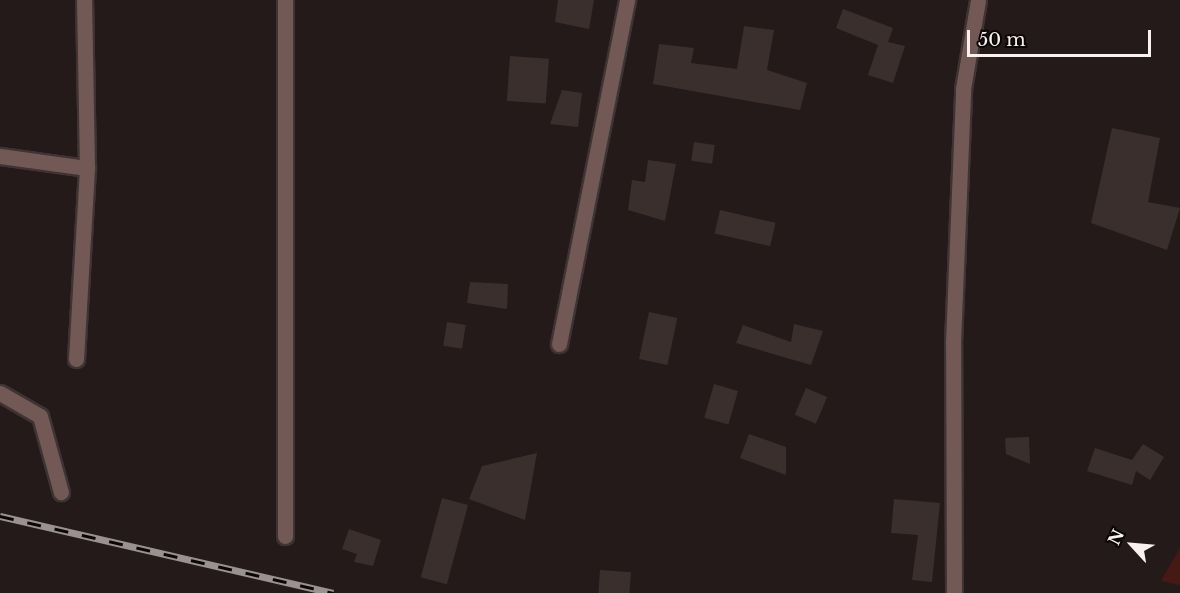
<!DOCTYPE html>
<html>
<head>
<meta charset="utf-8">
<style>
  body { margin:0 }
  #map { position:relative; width:1180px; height:593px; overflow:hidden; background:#241a19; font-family:"Libre Baskerville",serif }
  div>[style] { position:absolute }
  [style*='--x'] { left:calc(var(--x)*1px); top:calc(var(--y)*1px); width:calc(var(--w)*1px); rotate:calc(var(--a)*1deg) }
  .green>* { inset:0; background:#461914 }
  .building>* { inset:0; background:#3a2f2d; transform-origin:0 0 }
  .roads { filter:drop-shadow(2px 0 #3e3433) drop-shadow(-2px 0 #3e3433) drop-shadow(0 2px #3e3433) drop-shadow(0 -2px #3e3433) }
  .minor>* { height:15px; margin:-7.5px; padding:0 7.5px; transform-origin:7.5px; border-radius:7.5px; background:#735955 }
  .rail>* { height:7px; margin-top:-3.5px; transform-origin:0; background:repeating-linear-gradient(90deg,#0a0606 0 14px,#9a9190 0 28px); box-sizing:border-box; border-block:2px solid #9a9190 }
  span { translate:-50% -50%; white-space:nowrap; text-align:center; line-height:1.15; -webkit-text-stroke:6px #0a0606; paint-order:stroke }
  .north { position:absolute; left:1102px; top:515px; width:60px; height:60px; -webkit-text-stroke:4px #0a0606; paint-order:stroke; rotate:296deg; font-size:16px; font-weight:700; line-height:24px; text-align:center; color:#f9f1f0 }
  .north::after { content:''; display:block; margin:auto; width:21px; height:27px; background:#f9f1f0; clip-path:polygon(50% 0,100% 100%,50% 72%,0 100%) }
  .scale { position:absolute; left:967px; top:30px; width:184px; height:27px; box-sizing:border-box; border:3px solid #f9f1f0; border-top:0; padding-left:8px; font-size:18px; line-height:21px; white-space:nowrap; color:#f9f1f0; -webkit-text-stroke:4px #0a0606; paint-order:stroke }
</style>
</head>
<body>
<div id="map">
  <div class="green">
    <div style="clip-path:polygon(1180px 548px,1180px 585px,1161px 581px)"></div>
  </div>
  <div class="building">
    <div style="clip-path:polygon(558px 0,594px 0,589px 29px,555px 22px)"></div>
    <div style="clip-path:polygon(843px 9px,893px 28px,888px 42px,905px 46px,893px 83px,868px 75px,878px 45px,836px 28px)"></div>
    <div style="clip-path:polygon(744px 26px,774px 30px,767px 70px,807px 83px,800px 110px,653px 84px,659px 44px,694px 48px,691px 63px,737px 69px)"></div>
    <div style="left:510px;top:56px;width:39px;height:45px;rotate:4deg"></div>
    <div style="clip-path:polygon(562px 90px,582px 93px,578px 127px,550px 124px)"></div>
    <div style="clip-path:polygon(1112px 128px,1160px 138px,1148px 202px,1180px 208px,1167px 250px,1091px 223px)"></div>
    <div style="left:694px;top:142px;width:21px;height:19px;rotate:8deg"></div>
    <div style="clip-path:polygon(648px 160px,676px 164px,665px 221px,628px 210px,632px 180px,645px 182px)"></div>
    <div style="left:720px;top:210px;width:57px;height:24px;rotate:13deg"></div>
    <div style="clip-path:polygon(470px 282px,508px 284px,507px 309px,467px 303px)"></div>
    <div style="left:649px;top:312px;width:29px;height:48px;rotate:12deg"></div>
    <div style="left:447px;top:322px;width:19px;height:24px;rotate:9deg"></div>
    <div style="clip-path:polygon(794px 324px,823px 331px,811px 365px,736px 343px,743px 325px,791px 342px)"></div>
    <div style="left:714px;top:384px;width:25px;height:35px;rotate:16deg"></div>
    <div style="left:806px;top:388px;width:23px;height:29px;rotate:23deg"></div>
    <div style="clip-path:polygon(749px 434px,786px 447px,786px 475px,740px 458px)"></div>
    <div style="clip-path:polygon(1029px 437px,1030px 464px,1006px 454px,1005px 438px)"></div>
    <div style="clip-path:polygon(1143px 444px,1164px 457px,1150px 480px,1136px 471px,1132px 485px,1087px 471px,1095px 448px,1132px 460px)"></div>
    <div style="clip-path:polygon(537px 453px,525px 520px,469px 499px,482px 466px)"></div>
    <div style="left:442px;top:498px;width:27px;height:82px;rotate:15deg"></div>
    <div style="clip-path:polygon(894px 499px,940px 503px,932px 582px,912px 580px,918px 535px,891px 533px)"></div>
    <div style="clip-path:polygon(349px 529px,381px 540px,373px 566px,354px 562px,357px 554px,342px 549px)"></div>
    <div style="left:600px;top:570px;width:31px;height:23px;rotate:4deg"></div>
  </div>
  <div class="roads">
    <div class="minor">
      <div style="--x:0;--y:156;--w:88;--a:7.9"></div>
      <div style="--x:559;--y:344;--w:351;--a:-78.8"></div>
      <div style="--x:76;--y:359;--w:191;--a:-86.7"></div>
      <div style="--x:87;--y:168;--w:168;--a:-91"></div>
      <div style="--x:0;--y:393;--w:46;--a:29.9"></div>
      <div style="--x:40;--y:416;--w:79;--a:74.6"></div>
      <div style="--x:285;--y:536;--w:536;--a:-90"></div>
      <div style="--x:954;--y:593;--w:250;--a:-90.2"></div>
      <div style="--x:953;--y:343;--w:254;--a:-87.7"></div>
      <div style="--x:963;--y:89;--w:90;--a:-80.4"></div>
    </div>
  </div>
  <div class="rail">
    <div style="--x:0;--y:516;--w:342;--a:13"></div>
  </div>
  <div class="north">N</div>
  <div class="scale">50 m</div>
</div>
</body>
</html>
